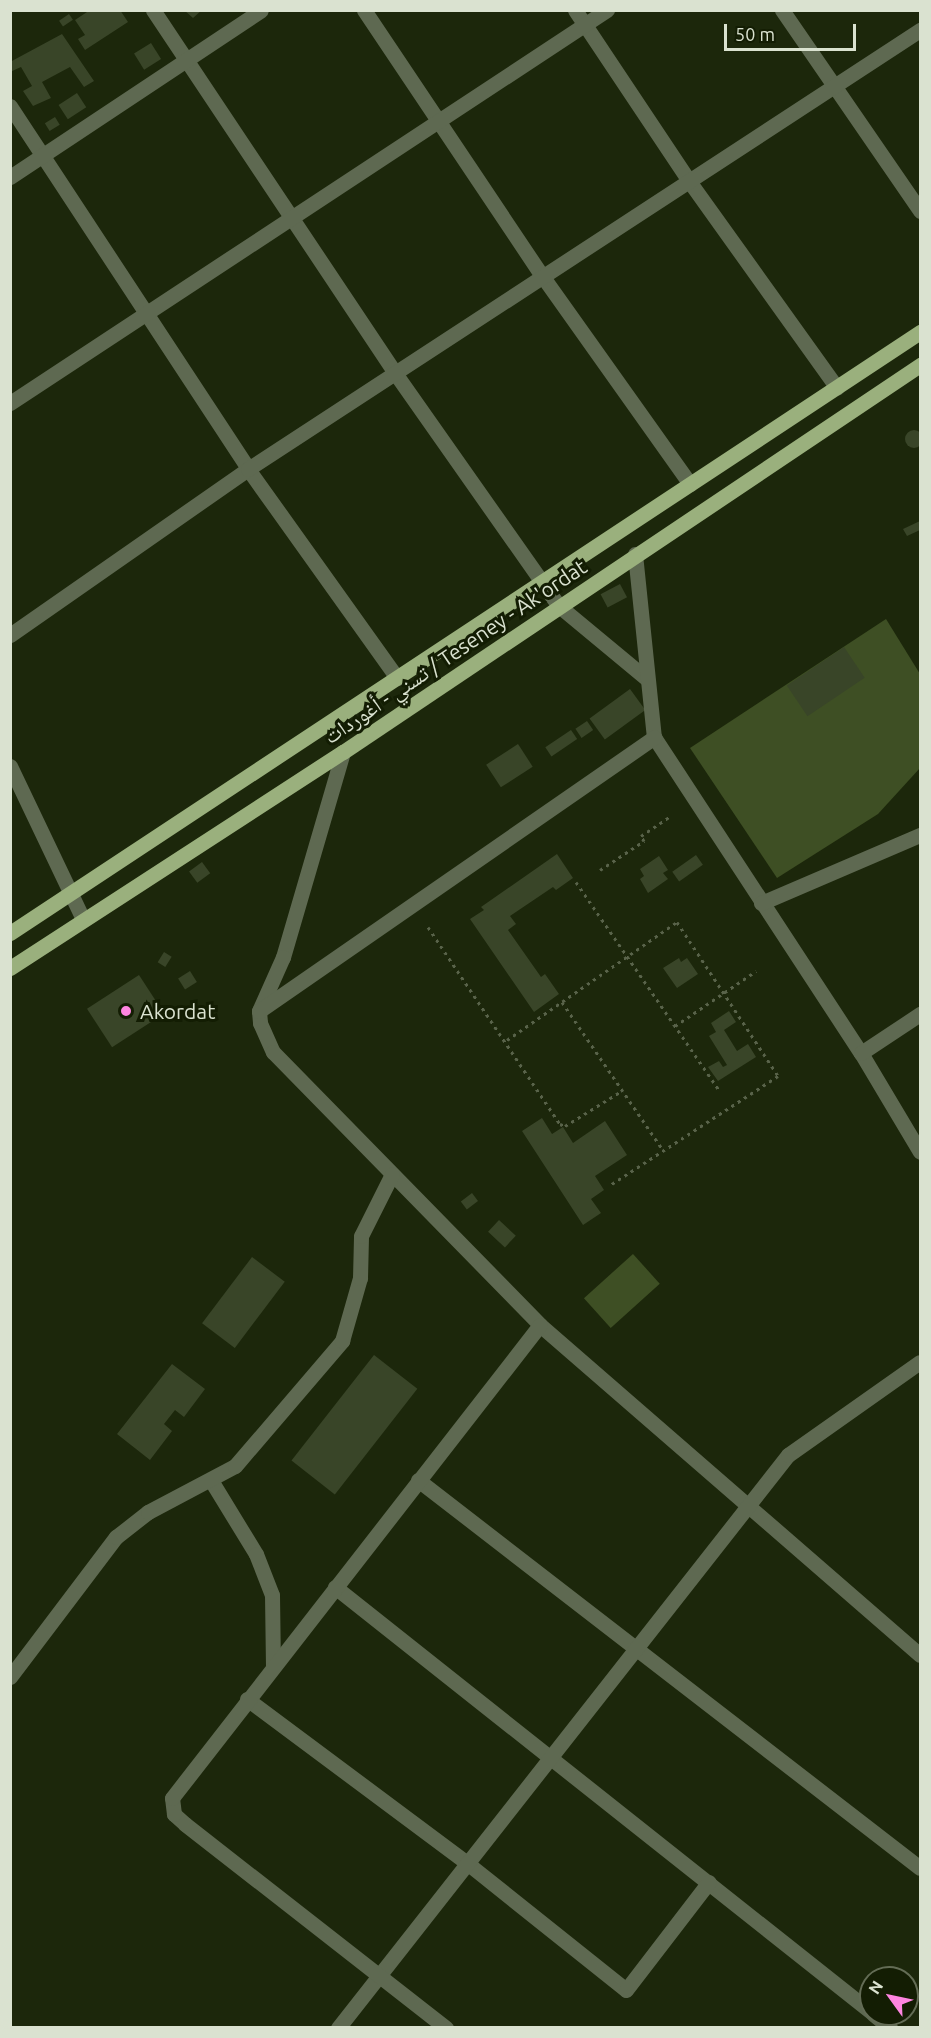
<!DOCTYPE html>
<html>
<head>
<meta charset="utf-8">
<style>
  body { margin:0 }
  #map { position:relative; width:931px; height:2038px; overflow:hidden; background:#1c270b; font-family:Ubuntu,"Noto Naskh Arabic",sans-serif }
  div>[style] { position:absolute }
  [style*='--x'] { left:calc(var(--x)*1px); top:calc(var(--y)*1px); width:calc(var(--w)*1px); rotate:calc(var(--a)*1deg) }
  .green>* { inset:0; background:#3e4f24; transform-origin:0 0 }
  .building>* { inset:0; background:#394528; transform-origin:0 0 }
  .round { border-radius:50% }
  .path>* { height:3px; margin-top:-1.5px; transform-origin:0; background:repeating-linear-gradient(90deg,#59634a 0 3px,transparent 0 7.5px) }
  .minor>* { height:15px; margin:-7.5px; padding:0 7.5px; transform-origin:7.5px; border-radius:7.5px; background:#5e6951 }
  .major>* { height:15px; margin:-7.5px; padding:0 7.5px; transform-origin:7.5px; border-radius:7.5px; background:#9ab07d }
  .dots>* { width:16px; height:16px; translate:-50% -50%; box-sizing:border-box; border:3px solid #131d03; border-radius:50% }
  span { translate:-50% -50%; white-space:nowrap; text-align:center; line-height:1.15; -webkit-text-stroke:6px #131d03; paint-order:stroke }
  .street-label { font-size:21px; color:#dae2d0 }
  .poi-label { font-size:21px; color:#dae2d0 }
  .left { translate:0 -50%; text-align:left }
  .frame { position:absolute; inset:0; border:12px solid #dae2d0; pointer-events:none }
  .north { position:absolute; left:859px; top:1966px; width:60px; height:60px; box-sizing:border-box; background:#131d03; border:2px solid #636c55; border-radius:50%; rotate:303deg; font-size:16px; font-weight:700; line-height:24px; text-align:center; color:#dae2d0 }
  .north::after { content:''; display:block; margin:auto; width:21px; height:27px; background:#fe85e0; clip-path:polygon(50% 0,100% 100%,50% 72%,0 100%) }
  .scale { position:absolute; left:724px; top:24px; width:132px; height:27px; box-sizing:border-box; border:3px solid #dae2d0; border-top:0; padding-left:8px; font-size:18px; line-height:21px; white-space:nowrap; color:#dae2d0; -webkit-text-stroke:4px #131d03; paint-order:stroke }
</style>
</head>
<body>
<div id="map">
  <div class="green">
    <div style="clip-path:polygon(886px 619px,920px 674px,920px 768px,878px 814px,777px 878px,690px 748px)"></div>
    <div style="left:633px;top:1254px;width:40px;height:66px;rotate:48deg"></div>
  </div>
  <div class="building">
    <div style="clip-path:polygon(90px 10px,120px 10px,128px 22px,85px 50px,78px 39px,85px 35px,75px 20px)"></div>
    <div style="clip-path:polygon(184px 10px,202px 10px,193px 18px)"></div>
    <div style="left:69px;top:14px;width:7px;height:12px;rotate:56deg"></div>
    <div style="clip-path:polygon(62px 34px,94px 81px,84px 87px,70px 67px,42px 82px,51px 98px,33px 106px,23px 91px,32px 86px,21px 67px,10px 72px,10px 62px)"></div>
    <div style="left:151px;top:43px;width:19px;height:20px;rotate:58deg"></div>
    <div style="left:77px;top:93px;width:17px;height:22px;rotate:57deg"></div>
    <div style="left:55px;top:117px;width:9px;height:12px;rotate:58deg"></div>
    <div class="round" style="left:905px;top:430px;width:18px;height:18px"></div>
    <div style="clip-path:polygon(920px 521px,920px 530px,907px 536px,903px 529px)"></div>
    <div style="left:620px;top:584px;width:15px;height:22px;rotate:62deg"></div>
    <div style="left:844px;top:647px;width:37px;height:69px;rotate:56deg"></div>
    <div style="left:630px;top:689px;width:26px;height:50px;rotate:54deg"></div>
    <div style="left:587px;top:721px;width:11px;height:14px;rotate:56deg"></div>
    <div style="left:571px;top:730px;width:11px;height:31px;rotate:56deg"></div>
    <div style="left:518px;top:744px;width:27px;height:38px;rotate:57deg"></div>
    <div style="clip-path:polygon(557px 854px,573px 878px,556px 890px,553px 887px,510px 916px,516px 924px,508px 930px,541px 977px,545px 974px,559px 994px,534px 1012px,470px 919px,484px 910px,481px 907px)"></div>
    <div style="left:696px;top:855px;width:12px;height:29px;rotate:55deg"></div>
    <div style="clip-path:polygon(659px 856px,668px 870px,663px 873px,668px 879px,648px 893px,640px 879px,644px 876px,640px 869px)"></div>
    <div style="left:202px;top:862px;width:14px;height:16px;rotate:54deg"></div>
    <div style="left:164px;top:952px;width:9px;height:12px;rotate:32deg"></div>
    <div style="clip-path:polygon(679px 958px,681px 962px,687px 958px,698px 974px,677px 988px,663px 968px)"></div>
    <div style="left:190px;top:971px;width:13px;height:14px;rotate:58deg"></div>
    <div style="left:139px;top:975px;width:46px;height:62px;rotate:57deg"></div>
    <div style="clip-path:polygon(729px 1011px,736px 1022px,724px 1030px,737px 1051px,748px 1044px,756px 1057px,718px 1081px,708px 1067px,719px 1061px,723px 1067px,727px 1065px,709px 1036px,716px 1032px,711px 1023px)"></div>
    <div style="clip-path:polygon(542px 1118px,552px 1134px,563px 1127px,573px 1143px,605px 1121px,627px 1155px,595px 1176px,604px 1190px,591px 1199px,601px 1213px,583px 1225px,522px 1131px)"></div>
    <div style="left:472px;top:1193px;width:10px;height:14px;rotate:53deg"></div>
    <div style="left:499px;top:1220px;width:23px;height:16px;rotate:43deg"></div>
    <div style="left:252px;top:1257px;width:41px;height:83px;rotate:37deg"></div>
    <div style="left:374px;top:1355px;width:55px;height:134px;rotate:38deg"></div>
    <div style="clip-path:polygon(172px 1364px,205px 1389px,184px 1417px,175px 1410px,164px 1424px,172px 1431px,150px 1460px,117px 1434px)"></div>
  </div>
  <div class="path">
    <div style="--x:600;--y:870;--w:53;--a:-33.4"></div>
    <div style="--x:644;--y:841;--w:6;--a:-121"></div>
    <div style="--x:641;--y:836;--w:36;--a:-34"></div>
    <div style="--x:576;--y:882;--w:252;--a:55.5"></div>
    <div style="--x:428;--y:927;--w:237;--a:56.2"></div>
    <div style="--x:560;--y:1124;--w:5;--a:22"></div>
    <div style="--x:565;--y:1126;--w:68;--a:-31.8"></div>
    <div style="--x:562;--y:1002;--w:179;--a:55.7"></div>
    <div style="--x:675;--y:1026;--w:98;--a:-34.2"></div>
    <div style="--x:507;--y:1040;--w:207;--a:-34.8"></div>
    <div style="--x:677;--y:922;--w:184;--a:56.7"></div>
    <div style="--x:778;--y:1076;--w:200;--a:147"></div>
  </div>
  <div class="minor">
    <div style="--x:153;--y:10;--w:436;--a:56.3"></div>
    <div style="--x:395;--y:373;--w:285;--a:54.9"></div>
    <div style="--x:559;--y:606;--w:114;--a:39.7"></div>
    <div style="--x:364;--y:10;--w:321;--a:56.2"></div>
    <div style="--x:543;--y:277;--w:254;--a:54.6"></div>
    <div style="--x:575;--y:10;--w:206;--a:56.3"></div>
    <div style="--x:689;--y:181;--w:254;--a:54.4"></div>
    <div style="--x:782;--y:10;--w:244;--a:55.5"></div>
    <div style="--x:10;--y:106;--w:434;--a:56.7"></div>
    <div style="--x:248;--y:469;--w:257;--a:54.5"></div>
    <div style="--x:10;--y:177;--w:301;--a:-33.6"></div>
    <div style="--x:10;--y:403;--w:715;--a:-33.36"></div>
    <div style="--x:635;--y:554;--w:184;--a:84.1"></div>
    <div style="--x:654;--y:737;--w:378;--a:56.8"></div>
    <div style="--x:861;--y:1053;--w:115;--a:59.2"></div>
    <div style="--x:10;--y:635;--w:290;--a:-34.9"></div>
    <div style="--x:248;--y:469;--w:803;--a:-33.16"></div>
    <div style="--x:343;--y:752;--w:214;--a:106.3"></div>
    <div style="--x:283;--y:957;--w:59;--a:114"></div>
    <div style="--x:259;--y:1011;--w:12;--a:85"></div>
    <div style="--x:260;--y:1023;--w:32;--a:66"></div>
    <div style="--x:273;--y:1052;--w:382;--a:45.6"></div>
    <div style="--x:540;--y:1325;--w:503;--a:40.97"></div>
    <div style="--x:10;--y:766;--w:170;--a:64.5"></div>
    <div style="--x:761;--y:903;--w:173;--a:-23.2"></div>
    <div style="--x:259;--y:1011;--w:481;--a:-34.7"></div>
    <div style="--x:861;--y:1053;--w:71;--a:-33.5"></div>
    <div style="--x:418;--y:1480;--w:634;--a:37.7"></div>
    <div style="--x:212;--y:1482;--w:84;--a:58.6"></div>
    <div style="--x:256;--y:1554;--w:44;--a:68.7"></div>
    <div style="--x:272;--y:1595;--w:71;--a:89.2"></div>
    <div style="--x:335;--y:1587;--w:684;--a:38.41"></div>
    <div style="--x:10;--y:1677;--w:176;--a:-52.9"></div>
    <div style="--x:116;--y:1537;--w:41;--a:-38"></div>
    <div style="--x:148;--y:1512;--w:98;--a:-27.9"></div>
    <div style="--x:235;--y:1466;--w:165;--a:-49.4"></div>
    <div style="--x:342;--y:1341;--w:66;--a:-74.1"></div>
    <div style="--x:360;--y:1278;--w:42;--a:-88.6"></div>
    <div style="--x:361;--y:1236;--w:69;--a:-63.4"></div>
    <div style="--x:247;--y:1699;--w:274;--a:36.7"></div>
    <div style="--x:467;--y:1863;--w:203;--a:38.6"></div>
    <div style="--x:626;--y:1990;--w:136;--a:-52.5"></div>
    <div style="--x:873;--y:2014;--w:22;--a:39"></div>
    <div style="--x:338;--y:2028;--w:729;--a:-51.86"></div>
    <div style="--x:788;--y:1455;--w:161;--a:-35.2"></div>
    <div style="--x:446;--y:2028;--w:331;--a:-142"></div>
    <div style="--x:185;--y:1824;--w:15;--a:-138"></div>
    <div style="--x:174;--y:1814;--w:16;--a:-97"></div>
    <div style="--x:172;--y:1798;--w:599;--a:-52.12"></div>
  </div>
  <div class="major">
    <div style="--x:10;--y:933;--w:1091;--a:-33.44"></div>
    <div style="--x:10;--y:968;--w:397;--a:-33"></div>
    <div style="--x:343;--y:752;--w:695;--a:-33.85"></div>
  </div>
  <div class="dots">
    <div style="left:126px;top:1011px;background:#fe85e0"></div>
  </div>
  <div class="street-label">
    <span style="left:455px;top:651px;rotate:-34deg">تسني - أغوردات / Teseney - Ak'ordat</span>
  </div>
  <div class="poi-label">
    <span class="left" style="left:140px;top:1011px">Akordat</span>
  </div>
  <div class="frame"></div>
  <div class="north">N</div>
  <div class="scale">50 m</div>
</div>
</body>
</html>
